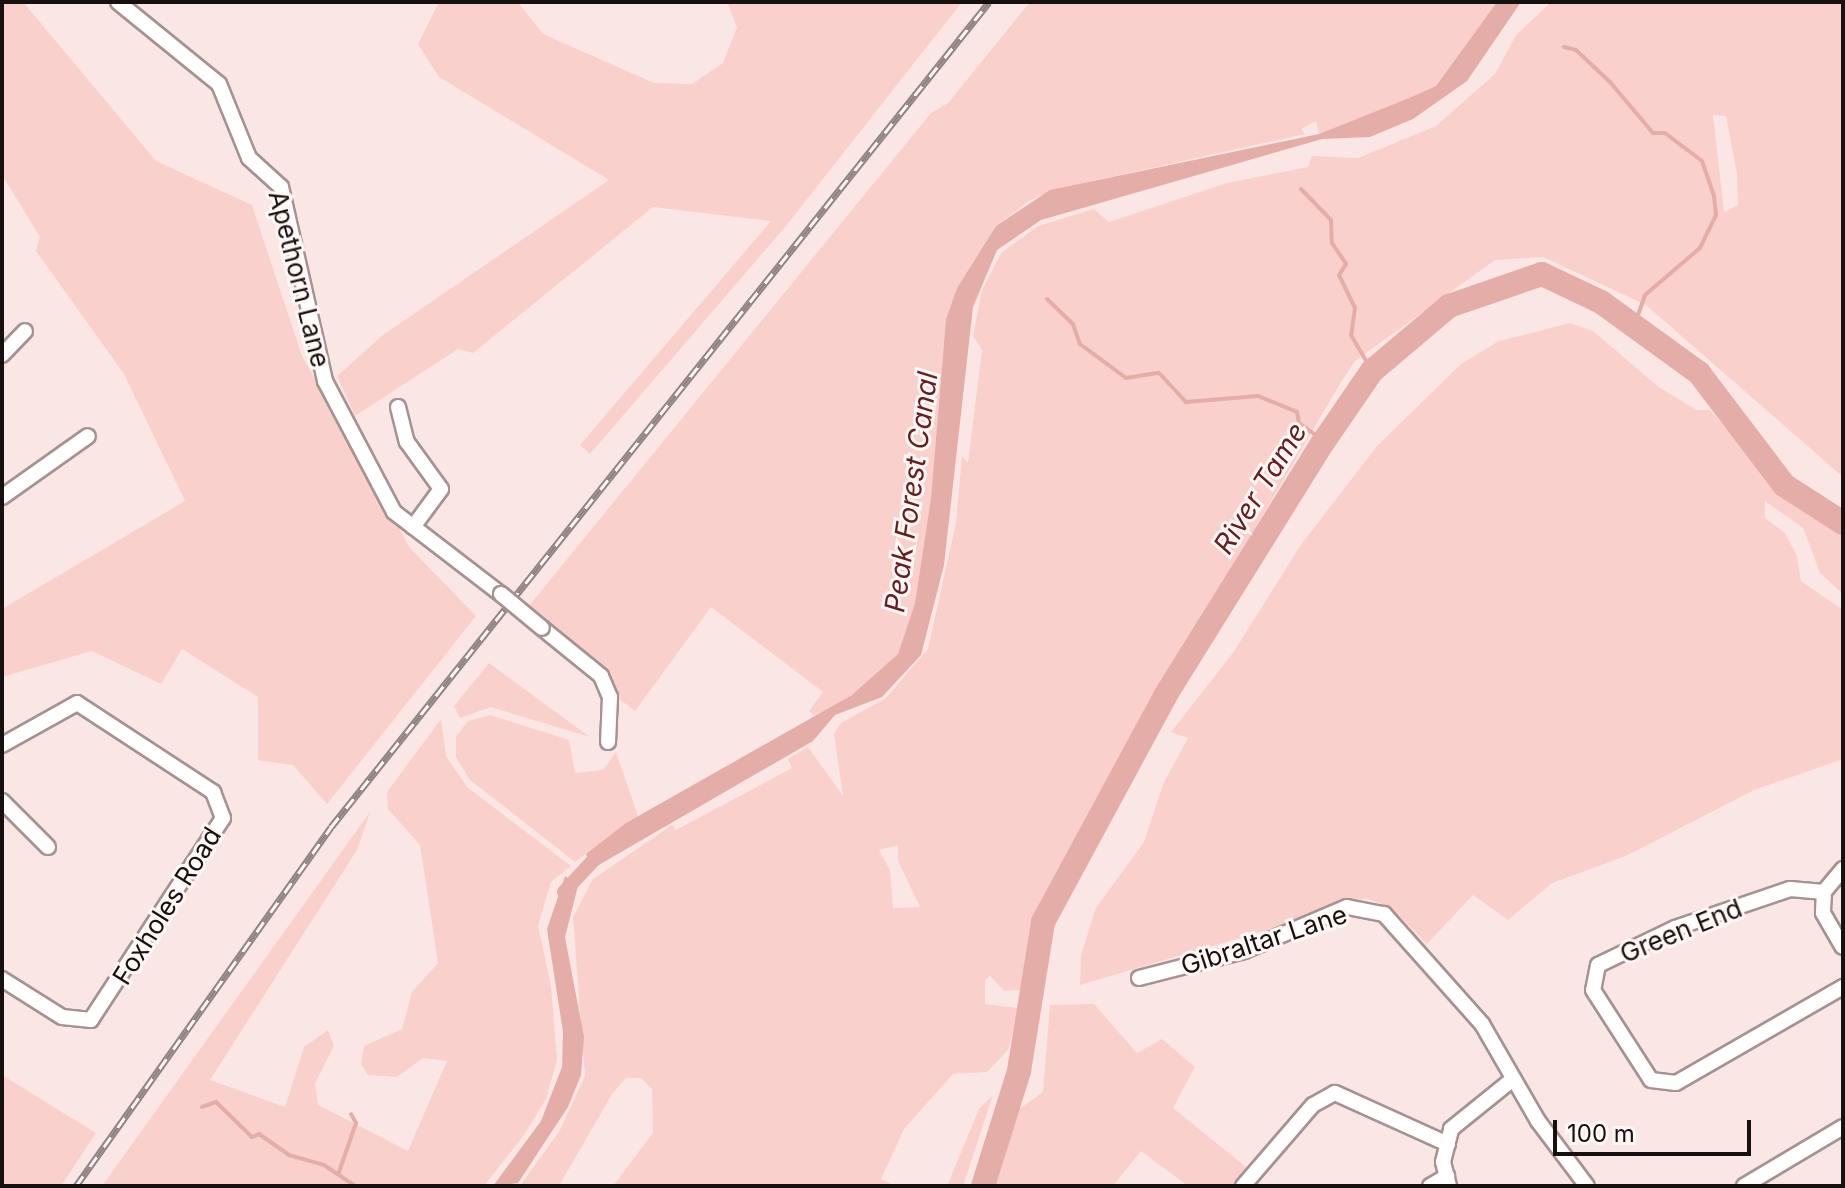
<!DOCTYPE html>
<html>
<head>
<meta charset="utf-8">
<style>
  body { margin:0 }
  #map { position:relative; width:1845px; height:1188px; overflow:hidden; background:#fae7e5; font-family:Inter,sans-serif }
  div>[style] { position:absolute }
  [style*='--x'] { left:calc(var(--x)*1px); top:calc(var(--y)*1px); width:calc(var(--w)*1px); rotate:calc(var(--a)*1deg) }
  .green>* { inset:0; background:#fad0cc }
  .water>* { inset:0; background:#e5ada7 }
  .stream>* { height:4px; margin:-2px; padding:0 2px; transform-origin:2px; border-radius:2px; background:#e5ada7 }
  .canal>* { height:14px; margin:-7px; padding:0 7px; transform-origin:7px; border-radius:7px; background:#e5ada7 }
  .river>* { height:24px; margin:-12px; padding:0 12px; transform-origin:12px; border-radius:12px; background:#e5ada7 }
  .roads { filter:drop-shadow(2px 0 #a49391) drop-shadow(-2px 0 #a49391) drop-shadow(0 2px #a49391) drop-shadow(0 -2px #a49391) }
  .minor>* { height:14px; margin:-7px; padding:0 7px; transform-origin:7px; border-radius:7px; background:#fff }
  .rail>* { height:7px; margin-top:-3.5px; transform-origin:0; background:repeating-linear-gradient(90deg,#fff7f6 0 12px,#918483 0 24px); box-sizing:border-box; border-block:2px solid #918483 }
  .bridges { filter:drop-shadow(2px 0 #a49391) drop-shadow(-2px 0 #a49391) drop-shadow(0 2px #a49391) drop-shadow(0 -2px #a49391) }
  .minor-bridge>* { height:14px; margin:-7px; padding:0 7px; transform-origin:7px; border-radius:7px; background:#fff }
  span { translate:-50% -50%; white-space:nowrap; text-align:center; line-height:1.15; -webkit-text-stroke:6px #fff7f6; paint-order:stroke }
  .street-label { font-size:26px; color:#16100f }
  .water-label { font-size:28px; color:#63201e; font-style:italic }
  .frame { position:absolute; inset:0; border:4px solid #16100f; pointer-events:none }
  .scale { position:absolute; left:1553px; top:1120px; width:198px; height:36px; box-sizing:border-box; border:4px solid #16100f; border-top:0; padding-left:10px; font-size:24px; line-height:28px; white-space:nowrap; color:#16100f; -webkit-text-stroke:6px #fff7f6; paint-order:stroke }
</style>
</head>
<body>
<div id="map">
  <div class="green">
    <div style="clip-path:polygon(2px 2px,23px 2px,156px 161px,252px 205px,302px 356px,410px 548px,476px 616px,327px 804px,293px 765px,258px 760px,258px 697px,182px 649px,161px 684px,92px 651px,2px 677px,2px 609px,185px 501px,124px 374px,36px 251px,40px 237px,2px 175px)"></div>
    <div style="clip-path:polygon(439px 2px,518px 2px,543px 34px,654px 83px,692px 84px,723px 63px,737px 27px,727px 2px,962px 2px,786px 226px,590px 454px,580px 445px,771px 221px,653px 207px,473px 353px,458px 349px,355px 416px,337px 376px,383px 335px,609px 180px,439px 77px,418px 44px)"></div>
    <div style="clip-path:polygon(1030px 2px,1497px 2px,1436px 86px,1409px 98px,1319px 134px,1316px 121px,1301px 129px,1305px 134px,1070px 186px,1030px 200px,996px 226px,957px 288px,946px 319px,931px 498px,915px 603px,898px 654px,866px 686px,816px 717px,809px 711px,823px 692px,711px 607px,635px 711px,615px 696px,585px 653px,528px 607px,931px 113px,948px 103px)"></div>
    <div style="clip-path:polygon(evenodd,1551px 2px,1843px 2px,1843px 477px,1646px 305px,1543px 257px,1495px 260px,1355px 361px,1341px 382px,1112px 772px,1121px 776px,1043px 922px,1034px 989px,1004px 991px,990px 976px,985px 980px,985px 1004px,1019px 1008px,1008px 1050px,987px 1072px,953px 1074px,904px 1129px,881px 1179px,895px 1186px,613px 1186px,653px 1133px,652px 1089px,641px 1078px,626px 1078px,612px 1094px,559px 1186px,520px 1186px,560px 1130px,585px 1076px,573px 917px,593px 879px,672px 825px,676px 830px,792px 768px,788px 759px,808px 747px,843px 796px,834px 734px,841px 723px,886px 698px,928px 649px,956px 523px,962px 456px,968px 463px,982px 350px,973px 336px,982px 290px,1002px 252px,1038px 226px,1094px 209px,1109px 222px,1227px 183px,1308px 167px,1312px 156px,1358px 158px,1436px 126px,1495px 74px,1516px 35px,1551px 2px,1713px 115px,1726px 116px,1737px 174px,1738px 205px,1724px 212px,1713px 115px,1551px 2px,898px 845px,898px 861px,920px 907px,893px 908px,890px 870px,879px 850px,898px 845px)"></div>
    <div style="clip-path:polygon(1570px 323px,1593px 331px,1660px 388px,1697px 410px,1710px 410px,1793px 504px,1843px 529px,1843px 594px,1820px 573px,1803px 528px,1765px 501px,1765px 518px,1785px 533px,1797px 556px,1801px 581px,1843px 610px,1843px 759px,1754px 790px,1626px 856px,1552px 883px,1508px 920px,1473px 895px,1427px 944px,1392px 908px,1368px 899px,1343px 900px,1277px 927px,1080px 985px,1081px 955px,1096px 908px,1144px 842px,1163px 784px,1188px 738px,1171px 732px,1233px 653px,1300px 546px,1377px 446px,1461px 364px,1499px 341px)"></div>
    <div style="clip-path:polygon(489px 663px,590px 737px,491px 707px,460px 718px,454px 706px)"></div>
    <div style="clip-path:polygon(490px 715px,569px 740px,575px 773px,603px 770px,616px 752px,638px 816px,575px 862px,469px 779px,456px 757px,456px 737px,468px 721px)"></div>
    <div style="clip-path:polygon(441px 719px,446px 756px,467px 787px,571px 866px,551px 882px,538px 925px,551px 986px,557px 1060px,546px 1099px,524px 1135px,484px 1186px,102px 1186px,370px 812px,357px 850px,210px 1080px,285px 1107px,304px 1047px,328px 1030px,334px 1046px,315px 1084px,318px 1105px,408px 1151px,447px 1061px,423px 1058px,397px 1077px,368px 1075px,361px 1064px,364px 1046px,402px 1029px,412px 992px,438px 963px,420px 845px,388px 809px,387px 792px)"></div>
    <div style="clip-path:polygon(1094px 1004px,1137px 1053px,1162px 1039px,1195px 1067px,1173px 1108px,1246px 1167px,1232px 1186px,1188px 1186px,1141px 1151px,1113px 1186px,983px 1186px,1005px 1119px,1043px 1092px,1050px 1005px)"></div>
    <div style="clip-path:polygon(2px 1075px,96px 1133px,61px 1186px,2px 1186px)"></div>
    <div style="clip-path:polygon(993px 1095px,963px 1186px,947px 1186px,979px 1109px)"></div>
  </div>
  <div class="water">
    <div style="clip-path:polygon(1497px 2px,1521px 2px,1467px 81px,1413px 119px,1370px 137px,1322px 139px,1041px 220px,997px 250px,973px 307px,944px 565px,921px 655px,882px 697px,835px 715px,813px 741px,597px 866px,588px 861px,586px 854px,626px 823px,852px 695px,898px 654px,915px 603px,931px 498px,946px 319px,957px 288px,996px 226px,1050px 190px,1319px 134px,1409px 98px,1436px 86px)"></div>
    <div style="clip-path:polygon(565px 876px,578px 886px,565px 937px,584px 1037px,581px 1075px,568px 1107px,518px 1183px,493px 1186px,541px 1121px,562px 1067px,563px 1032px,547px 929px)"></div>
  </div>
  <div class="stream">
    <div style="--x:1564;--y:47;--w:12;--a:14"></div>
    <div style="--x:1576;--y:50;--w:47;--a:43.3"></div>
    <div style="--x:1610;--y:82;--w:67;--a:49.9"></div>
    <div style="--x:1653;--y:133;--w:12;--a:0"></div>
    <div style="--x:1665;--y:133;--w:46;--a:37.1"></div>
    <div style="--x:1702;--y:161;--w:37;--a:71"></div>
    <div style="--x:1714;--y:196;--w:19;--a:84"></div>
    <div style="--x:1716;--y:215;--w:37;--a:116"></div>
    <div style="--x:1700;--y:248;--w:72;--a:139.5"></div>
    <div style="--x:1645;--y:295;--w:34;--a:109"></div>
    <div style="--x:1301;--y:189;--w:43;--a:45.9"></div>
    <div style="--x:1331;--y:220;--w:23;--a:88"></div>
    <div style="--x:1332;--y:243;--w:25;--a:56"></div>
    <div style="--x:1346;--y:264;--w:13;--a:122"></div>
    <div style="--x:1339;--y:275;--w:37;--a:64"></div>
    <div style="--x:1355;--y:308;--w:27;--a:98"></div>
    <div style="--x:1351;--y:335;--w:42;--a:59.7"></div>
    <div style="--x:1047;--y:299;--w:36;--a:44"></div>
    <div style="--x:1073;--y:324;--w:21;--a:71"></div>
    <div style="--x:1080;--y:344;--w:57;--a:36.5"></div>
    <div style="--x:1126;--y:378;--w:33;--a:-9"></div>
    <div style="--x:1159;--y:373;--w:40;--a:47"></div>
    <div style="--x:1186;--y:402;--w:72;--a:-4.8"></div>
    <div style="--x:1258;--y:396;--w:42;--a:22.3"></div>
    <div style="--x:1297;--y:412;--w:11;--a:80"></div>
    <div style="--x:1299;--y:423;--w:31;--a:36"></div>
    <div style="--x:202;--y:1107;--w:15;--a:-20"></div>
    <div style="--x:216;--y:1102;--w:50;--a:44.2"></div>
    <div style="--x:252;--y:1137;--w:8;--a:-23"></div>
    <div style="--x:259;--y:1134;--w:37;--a:35"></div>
    <div style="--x:289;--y:1155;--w:36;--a:16"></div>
    <div style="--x:324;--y:1165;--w:37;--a:34"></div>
    <div style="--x:339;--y:1172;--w:52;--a:-70.9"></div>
    <div style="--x:356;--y:1123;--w:10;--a:-119"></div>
  </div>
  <div class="canal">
    <div style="--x:564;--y:892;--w:54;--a:-47.2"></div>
  </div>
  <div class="river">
    <div style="--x:983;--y:1186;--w:121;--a:-72.6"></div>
    <div style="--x:1019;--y:1071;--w:151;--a:-80.8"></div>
    <div style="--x:1043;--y:922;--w:257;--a:-61.6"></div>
    <div style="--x:1165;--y:696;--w:301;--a:-58.1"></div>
    <div style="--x:1324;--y:441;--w:85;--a:-55.6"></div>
    <div style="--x:1372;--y:371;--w:101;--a:-40.2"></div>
    <div style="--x:1449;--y:306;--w:98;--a:-19"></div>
    <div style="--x:1542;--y:274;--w:65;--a:25.4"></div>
    <div style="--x:1601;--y:302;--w:121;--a:35.9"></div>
    <div style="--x:1699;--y:373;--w:141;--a:52.8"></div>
    <div style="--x:1784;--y:485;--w:70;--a:32.8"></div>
  </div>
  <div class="roads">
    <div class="minor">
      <div style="--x:118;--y:2;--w:130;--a:39.1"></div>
      <div style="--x:219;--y:84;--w:80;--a:67.9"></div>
      <div style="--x:249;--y:158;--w:43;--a:42.2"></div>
      <div style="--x:281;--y:187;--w:199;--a:77.2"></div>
      <div style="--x:325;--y:381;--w:148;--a:62.2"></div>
      <div style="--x:394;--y:512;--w:135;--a:37.5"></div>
      <div style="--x:2;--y:355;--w:33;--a:-46"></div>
      <div style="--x:398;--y:407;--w:36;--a:76"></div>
      <div style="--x:407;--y:442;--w:58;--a:54.1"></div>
      <div style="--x:441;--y:489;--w:47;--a:126.4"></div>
      <div style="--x:2;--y:497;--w:105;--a:-35.3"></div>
      <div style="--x:542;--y:628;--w:76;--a:39.1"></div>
      <div style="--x:601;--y:676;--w:23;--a:67"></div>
      <div style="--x:610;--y:697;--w:45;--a:92.5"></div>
      <div style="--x:2;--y:745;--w:86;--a:-29.2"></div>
      <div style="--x:77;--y:703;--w:163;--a:33.2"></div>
      <div style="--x:213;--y:792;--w:28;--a:69"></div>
      <div style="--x:223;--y:818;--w:241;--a:123.2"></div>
      <div style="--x:91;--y:1020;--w:29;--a:-174"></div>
      <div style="--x:62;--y:1017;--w:71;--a:-147.7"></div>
      <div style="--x:2;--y:801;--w:65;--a:45"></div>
      <div style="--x:1843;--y:869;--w:30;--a:130"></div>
      <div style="--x:1824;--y:892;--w:21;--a:93"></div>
      <div style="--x:1823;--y:913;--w:39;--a:60"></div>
      <div style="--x:1824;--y:892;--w:34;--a:-175"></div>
      <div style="--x:1790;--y:889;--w:121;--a:161.3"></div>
      <div style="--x:1675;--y:928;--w:85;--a:154.3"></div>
      <div style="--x:1598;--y:965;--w:25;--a:101"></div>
      <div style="--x:1593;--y:990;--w:107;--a:57.2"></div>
      <div style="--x:1651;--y:1080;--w:25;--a:7"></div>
      <div style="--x:1676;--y:1083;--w:193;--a:-29.9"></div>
      <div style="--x:1139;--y:978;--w:108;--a:-14.4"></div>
      <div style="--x:1244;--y:951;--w:112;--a:-23.1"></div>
      <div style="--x:1347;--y:907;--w:38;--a:11"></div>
      <div style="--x:1384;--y:914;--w:147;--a:48.3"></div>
      <div style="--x:1482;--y:1024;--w:112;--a:60"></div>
      <div style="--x:1538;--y:1121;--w:81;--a:53"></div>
      <div style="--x:1243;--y:1186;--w:107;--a:-49.2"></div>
      <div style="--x:1313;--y:1105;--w:25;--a:-29"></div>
      <div style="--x:1335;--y:1093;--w:124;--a:24.3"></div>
      <div style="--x:1430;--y:1186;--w:20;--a:-30"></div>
      <div style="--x:1449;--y:1186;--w:25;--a:-104"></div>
      <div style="--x:1443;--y:1162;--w:34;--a:-76"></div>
      <div style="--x:1451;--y:1129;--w:80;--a:-38.9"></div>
      <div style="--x:1744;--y:1186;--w:115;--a:-30.8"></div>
    </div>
  </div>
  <div class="rail">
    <div style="--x:76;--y:1186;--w:440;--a:-54.6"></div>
    <div style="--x:331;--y:827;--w:1055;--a:-51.42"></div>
  </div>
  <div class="bridges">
    <div class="minor-bridge">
      <div style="--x:501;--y:594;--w:53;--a:39.7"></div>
    </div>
  </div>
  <div class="street-label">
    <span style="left:299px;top:279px;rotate:76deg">Apethorn Lane</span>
    <span style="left:167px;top:906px;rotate:-58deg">Foxholes Road</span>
    <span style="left:1681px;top:931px;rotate:-22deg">Green End</span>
    <span style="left:1264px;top:940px;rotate:-18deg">Gibraltar Lane</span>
  </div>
  <div class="water-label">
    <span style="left:1260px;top:488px;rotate:-58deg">River Tame</span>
    <span style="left:911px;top:492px;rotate:-82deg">Peak Forest Canal</span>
  </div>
  <div class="frame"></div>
  <div class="scale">100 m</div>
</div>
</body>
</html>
